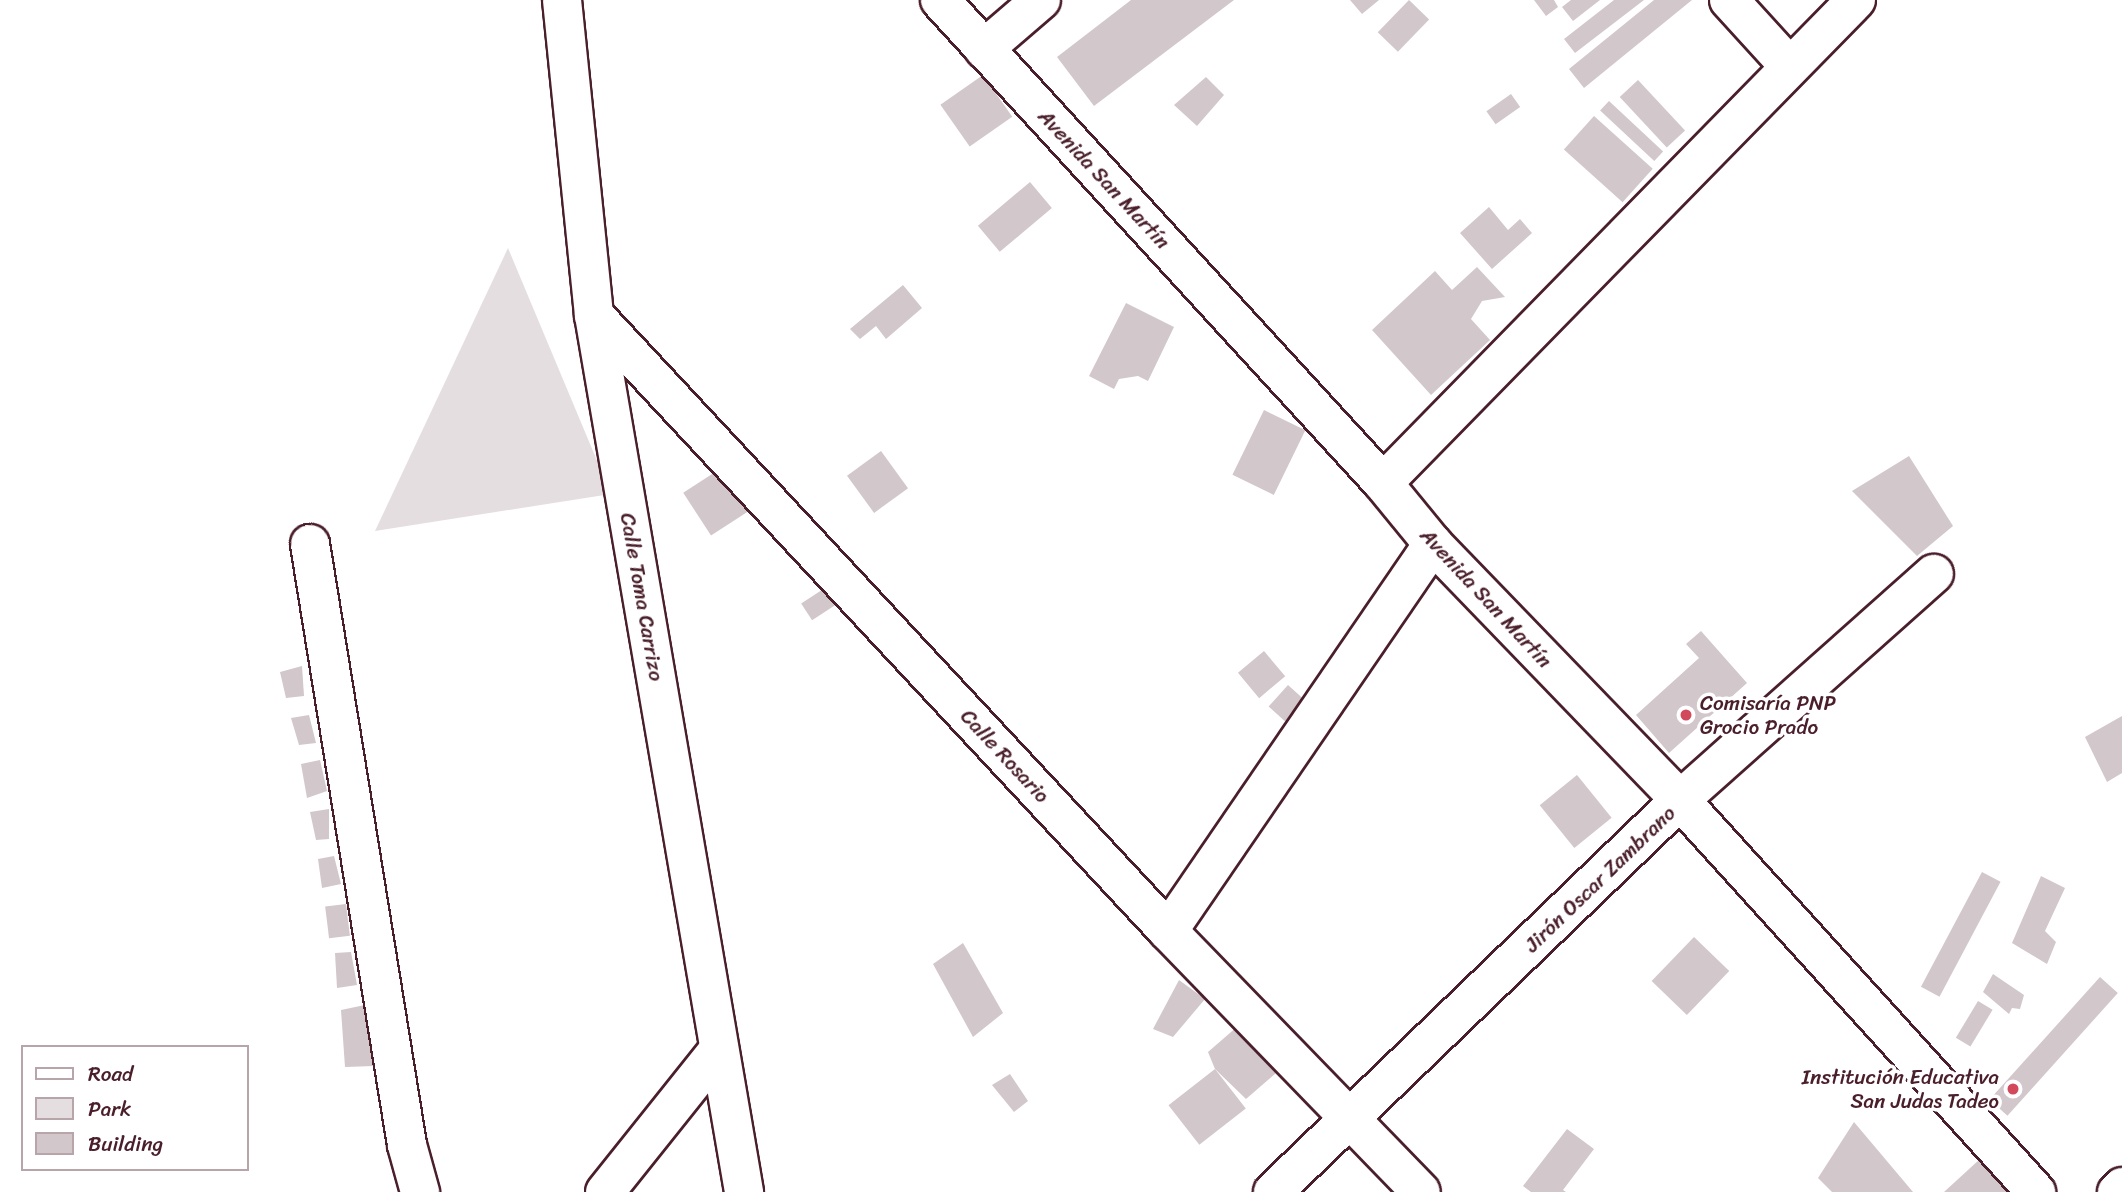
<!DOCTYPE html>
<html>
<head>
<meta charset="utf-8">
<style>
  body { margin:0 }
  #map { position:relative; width:2122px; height:1192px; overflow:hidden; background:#fff; font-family:Sriracha,sans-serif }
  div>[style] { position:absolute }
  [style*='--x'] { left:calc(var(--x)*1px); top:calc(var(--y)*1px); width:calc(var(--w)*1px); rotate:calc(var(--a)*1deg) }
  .green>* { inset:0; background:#e5dee0 }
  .building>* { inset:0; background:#d2c7cb; transform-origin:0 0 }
  .roads { filter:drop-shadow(2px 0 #4a1f2b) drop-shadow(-2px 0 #4a1f2b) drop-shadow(0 2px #4a1f2b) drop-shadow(0 -2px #4a1f2b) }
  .street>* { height:38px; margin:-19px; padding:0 19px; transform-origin:19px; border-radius:19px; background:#fff }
  .secondary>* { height:38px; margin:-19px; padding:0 19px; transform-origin:19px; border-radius:19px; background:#fff }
  .dots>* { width:19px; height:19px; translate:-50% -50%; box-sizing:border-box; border:4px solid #fff; border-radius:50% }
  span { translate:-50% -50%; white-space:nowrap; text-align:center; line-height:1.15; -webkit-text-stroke:7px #fff; paint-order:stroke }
  .street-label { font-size:21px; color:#4a1f2b }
  .poi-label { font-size:21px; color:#4a1f2b }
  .left { translate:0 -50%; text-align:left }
  .right { translate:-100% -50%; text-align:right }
  .legend { position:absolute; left:21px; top:1045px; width:228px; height:126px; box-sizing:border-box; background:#fff; border:2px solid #b7a5aa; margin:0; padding:9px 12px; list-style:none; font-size:21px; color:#4a1f2b }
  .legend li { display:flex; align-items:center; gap:14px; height:35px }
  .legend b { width:35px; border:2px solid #b7a5aa }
</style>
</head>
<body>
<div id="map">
  <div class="green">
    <div style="clip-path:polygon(508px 248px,611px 494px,375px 531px)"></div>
  </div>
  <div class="building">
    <div style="clip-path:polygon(1131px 0,1234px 0,1094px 106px,1057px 57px)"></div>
    <div style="clip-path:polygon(1350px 0,1379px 0,1362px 14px)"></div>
    <div style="left:1409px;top:0;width:28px;height:45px;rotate:44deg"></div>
    <div style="clip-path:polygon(1534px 0,1554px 0,1558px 7px,1546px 16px)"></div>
    <div style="clip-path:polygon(1571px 0,1600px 0,1573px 21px,1562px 7px)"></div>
    <div style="clip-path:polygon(1614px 0,1644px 0,1575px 53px,1564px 39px)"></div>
    <div style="clip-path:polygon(1654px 0,1692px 0,1584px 88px,1569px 69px)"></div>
    <div style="left:983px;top:75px;width:51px;height:52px;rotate:55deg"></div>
    <div style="clip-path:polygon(1206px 77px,1224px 95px,1197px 126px,1174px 105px)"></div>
    <div style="left:1638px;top:80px;width:69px;height:25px;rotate:47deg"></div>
    <div style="left:1511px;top:94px;width:16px;height:30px;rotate:55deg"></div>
    <div style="left:1609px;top:101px;width:74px;height:13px;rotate:43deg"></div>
    <div style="left:1594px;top:116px;width:79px;height:45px;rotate:42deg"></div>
    <div style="left:1030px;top:182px;width:34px;height:68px;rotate:50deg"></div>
    <div style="clip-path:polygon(1489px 207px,1508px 230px,1520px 219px,1532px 233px,1492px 269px,1460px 233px)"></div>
    <div style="clip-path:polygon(1477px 267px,1505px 297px,1482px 301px,1471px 319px,1490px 340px,1431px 395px,1372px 330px,1435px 271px,1452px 290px)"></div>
    <div style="clip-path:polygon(903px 285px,922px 308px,886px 339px,876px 326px,860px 339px,850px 329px)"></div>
    <div style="clip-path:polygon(1126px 303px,1174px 327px,1148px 381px,1138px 376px,1119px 379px,1114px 389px,1089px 376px)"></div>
    <div style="left:1264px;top:410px;width:46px;height:72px;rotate:26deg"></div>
    <div style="left:881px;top:451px;width:46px;height:42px;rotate:54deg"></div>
    <div style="clip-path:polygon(1909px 456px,1953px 526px,1917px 556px,1852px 491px)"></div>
    <div style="left:726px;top:465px;width:51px;height:51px;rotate:57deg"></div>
    <div style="left:828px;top:586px;width:20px;height:32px;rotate:57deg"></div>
    <div style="clip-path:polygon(1701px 631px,1747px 683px,1669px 753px,1636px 715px,1699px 658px,1686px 644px)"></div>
    <div style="left:1264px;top:651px;width:33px;height:34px;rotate:50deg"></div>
    <div style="clip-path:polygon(302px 666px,304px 696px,286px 698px,280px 672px)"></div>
    <div style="left:1288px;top:685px;width:25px;height:29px;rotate:42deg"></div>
    <div style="clip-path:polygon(309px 715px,316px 743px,299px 745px,291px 718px)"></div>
    <div style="clip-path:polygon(2122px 716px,2122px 773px,2107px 782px,2085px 737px)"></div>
    <div style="clip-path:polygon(320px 760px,327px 791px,307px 798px,301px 764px)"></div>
    <div style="left:1577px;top:775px;width:55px;height:48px;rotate:51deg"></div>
    <div style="clip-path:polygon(329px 809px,329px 839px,316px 840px,310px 812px)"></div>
    <div style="clip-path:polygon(334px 856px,341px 884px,322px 888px,318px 859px)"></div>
    <div style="left:1982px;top:872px;width:21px;height:130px;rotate:28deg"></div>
    <div style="clip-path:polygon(2041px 876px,2065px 888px,2045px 931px,2056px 942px,2047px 964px,2012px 943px)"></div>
    <div style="left:346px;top:904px;width:32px;height:21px;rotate:83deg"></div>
    <div style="left:1694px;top:937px;width:49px;height:61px;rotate:44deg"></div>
    <div style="clip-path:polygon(963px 943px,1003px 1013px,973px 1037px,933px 964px)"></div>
    <div style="clip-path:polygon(351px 952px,357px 985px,337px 988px,335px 953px)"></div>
    <div style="clip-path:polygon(1993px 974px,2024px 995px,2020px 1009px,2012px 1008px,2009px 1014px,1983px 992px)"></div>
    <div style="left:2100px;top:977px;width:24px;height:165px;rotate:42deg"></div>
    <div style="clip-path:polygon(1179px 980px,1205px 999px,1173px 1037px,1153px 1029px)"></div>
    <div style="left:1978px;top:1001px;width:17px;height:43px;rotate:31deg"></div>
    <div style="clip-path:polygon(365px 1005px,374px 1066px,345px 1067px,341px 1010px)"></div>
    <div style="clip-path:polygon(1238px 1026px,1276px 1073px,1246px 1099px,1215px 1069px,1208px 1052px)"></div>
    <div style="left:1215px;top:1069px;width:50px;height:59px;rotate:52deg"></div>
    <div style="clip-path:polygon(1010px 1074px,1028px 1101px,1014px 1112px,992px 1085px)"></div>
    <div style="clip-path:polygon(1854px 1122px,1913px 1192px,1832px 1192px,1818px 1178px)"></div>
    <div style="clip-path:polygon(1567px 1129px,1594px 1149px,1563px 1190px,1566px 1192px,1531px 1192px,1523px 1186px)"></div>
    <div style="clip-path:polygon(1980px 1159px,2008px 1192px,1944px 1192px)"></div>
  </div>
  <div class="roads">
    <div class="street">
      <div style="--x:1729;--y:0;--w:89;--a:47.7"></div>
      <div style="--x:984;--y:49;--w:75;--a:-40.7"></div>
      <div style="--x:594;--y:315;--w:890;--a:80.29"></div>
      <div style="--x:1383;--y:483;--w:676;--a:-45.6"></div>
      <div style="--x:310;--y:544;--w:609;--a:80.83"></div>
      <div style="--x:407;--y:1145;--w:49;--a:74.5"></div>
      <div style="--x:1168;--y:931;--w:469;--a:-55.6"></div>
      <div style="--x:605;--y:1192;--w:183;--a:-51.4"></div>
      <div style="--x:1273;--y:1192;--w:565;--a:-43.92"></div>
      <div style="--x:1680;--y:800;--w:340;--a:-41.7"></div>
      <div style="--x:2117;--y:1192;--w:7;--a:-45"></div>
    </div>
    <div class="secondary">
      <div style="--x:562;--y:0;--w:317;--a:84.2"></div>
      <div style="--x:594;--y:315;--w:842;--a:47.02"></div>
      <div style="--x:1168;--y:931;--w:363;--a:45.9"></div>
      <div style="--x:940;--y:0;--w:655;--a:47.47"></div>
      <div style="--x:1383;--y:483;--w:79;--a:50.7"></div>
      <div style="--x:1433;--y:544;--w:356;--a:46"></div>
      <div style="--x:1680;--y:800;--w:530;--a:47.76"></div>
    </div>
  </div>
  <div class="dots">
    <div style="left:1686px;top:715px;background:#d1495b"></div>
    <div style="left:2013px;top:1089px;background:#d1495b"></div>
  </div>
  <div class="street-label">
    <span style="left:1104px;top:179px;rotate:47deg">Avenida San Martín</span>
    <span style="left:642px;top:597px;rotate:80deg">Calle Toma Carrizo</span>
    <span style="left:1486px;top:598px;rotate:47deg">Avenida San Martín</span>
    <span style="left:1005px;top:756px;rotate:47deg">Calle Rosario</span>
    <span style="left:1600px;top:879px;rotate:-44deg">Jirón Oscar Zambrano</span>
  </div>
  <div class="poi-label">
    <span class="left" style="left:1700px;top:715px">Comisaría PNP<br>Grocio Prado</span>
    <span class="right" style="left:1999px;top:1089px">Institución Educativa<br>San Judas Tadeo</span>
  </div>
  <ul class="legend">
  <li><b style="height:9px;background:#fff"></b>Road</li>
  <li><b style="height:19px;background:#e5dee0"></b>Park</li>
  <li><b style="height:19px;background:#d2c7cb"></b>Building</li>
  </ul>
</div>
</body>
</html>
